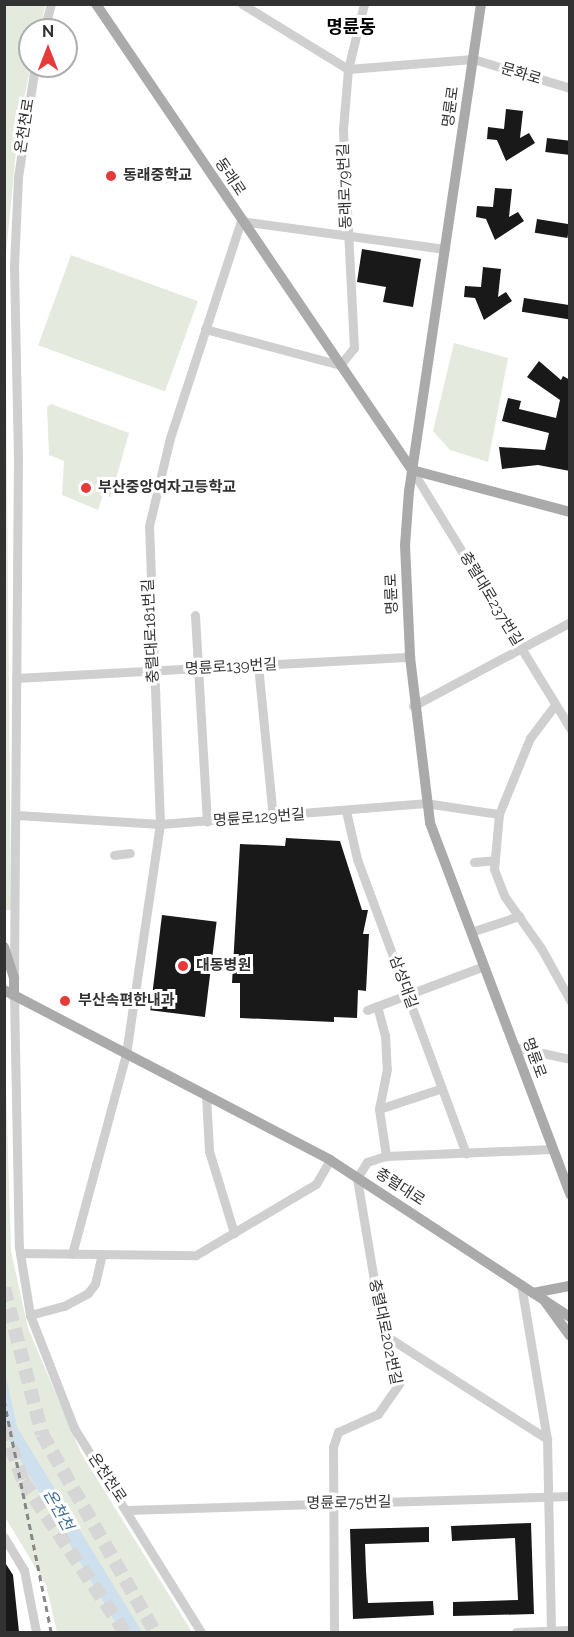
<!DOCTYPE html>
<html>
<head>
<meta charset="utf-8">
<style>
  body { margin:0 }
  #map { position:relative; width:574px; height:1637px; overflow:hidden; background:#fff; font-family:Raleway,"Noto Sans KR",sans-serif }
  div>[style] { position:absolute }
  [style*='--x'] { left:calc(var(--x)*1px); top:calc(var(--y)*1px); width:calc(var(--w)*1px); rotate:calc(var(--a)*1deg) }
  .green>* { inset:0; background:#e4ebde; transform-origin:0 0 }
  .water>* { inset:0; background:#cedfee }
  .building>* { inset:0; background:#191919; transform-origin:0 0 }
  .highway-tunnel>* { height:14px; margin-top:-7px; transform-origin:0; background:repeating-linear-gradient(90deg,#d6d6d6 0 14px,transparent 0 21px) }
  .minor>* { height:9px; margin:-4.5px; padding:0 4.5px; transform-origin:4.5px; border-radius:4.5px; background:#cfcfcf }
  .major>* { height:10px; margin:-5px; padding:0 5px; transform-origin:5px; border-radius:5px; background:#aaa }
  .rail>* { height:3px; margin-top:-1.5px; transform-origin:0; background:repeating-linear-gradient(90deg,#878787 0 6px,transparent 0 10.5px) }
  .dots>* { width:16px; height:16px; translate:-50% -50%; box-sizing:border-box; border:3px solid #fff; border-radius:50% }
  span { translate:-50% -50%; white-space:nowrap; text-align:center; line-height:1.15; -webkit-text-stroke:6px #fff; paint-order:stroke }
  .street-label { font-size:15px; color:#323232 }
  .poi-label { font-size:15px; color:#323232; font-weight:700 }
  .left { translate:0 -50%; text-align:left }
  .water-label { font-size:16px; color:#3f6d96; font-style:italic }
  .quarter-label { font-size:18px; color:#000; font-weight:700 }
  .frame { position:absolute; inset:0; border:6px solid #323232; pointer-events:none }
  .north { position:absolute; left:18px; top:18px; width:60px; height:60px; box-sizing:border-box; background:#fff; border:2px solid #adadad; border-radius:50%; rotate:0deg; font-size:16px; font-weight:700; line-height:24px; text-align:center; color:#323232 }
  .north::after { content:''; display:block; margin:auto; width:21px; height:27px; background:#e53a39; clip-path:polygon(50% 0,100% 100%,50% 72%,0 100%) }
</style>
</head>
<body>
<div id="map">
  <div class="green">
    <div style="clip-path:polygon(46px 4px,39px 30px,30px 30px,31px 66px,19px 121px,5px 264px,11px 910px,5px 910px,4px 5px)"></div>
    <div style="left:71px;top:255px;width:135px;height:96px;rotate:20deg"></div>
    <div style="clip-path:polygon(454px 343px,508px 358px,488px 462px,450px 450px,433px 431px)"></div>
    <div style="clip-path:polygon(51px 404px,129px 433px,111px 497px,103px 495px,98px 510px,62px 495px,64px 461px,49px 455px,47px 407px)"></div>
    <div style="clip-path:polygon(4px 1018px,11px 1251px,28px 1328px,81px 1453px,192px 1632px,57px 1632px,46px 1585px,5px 1517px)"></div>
  </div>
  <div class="water">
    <div style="clip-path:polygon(4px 1367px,17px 1427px,142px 1632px,121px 1632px,5px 1434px)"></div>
  </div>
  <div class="building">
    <div style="clip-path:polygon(506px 109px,523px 111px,520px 138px,529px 133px,535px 143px,506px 161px,497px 140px,487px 139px,488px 127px,504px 129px)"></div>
    <div style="left:547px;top:138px;width:23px;height:14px;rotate:7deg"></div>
    <div style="clip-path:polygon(495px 188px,512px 189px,509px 217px,518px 212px,524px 221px,495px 240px,486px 219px,476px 217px,477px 206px,493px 207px)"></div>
    <div style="left:537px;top:219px;width:33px;height:14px;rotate:9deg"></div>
    <div style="clip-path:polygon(362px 249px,421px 259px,413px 307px,383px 302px,386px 287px,357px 282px)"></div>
    <div style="clip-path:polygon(483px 267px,501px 269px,498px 297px,506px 292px,512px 301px,484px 320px,475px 298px,464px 297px,465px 286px,481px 287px)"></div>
    <div style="left:524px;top:298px;width:47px;height:14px;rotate:9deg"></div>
    <div style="clip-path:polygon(539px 361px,561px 380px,563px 376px,570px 380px,570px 471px,538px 465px,502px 469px,499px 447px,545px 450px,549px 433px,502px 421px,508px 398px,521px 401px,519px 409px,556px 418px,560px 400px,527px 377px)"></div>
    <div style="clip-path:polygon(286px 838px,340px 841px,362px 910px,368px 910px,363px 934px,369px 934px,366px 991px,358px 990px,357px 1018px,334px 1017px,334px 1022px,240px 1018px,240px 983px,232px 983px,240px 844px,285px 846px)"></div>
    <div style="left:162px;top:915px;width:55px;height:96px;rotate:7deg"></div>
    <div style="clip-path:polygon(531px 1523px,534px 1614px,453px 1616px,453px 1602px,518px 1600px,515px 1538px,452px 1541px,451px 1526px)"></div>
    <div style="clip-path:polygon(429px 1527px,429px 1542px,365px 1544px,366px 1571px,368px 1603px,433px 1601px,434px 1615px,353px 1619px,350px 1529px)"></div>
    <div style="clip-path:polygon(4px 1561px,13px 1575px,19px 1632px,4px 1632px)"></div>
  </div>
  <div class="highway-tunnel">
    <div style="--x:4;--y:1288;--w:151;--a:75.4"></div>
    <div style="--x:42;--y:1434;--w:228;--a:60.3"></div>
    <div style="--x:4;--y:1427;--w:57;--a:70.6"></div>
    <div style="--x:23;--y:1481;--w:182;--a:56"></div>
  </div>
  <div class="minor">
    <div style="--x:242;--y:4;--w:124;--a:31.5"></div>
    <div style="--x:348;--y:69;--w:125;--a:-4.6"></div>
    <div style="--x:473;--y:59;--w:101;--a:16.6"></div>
    <div style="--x:44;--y:30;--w:27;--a:-75"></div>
    <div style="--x:205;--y:329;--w:140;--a:14.9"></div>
    <div style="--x:340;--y:365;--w:22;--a:-51"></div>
    <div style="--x:354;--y:348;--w:219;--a:-92.9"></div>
    <div style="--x:343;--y:129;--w:60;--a:-85.2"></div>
    <div style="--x:348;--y:69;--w:67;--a:-76.2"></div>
    <div style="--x:412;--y:470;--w:303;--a:58.5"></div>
    <div style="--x:195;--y:615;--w:207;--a:86.7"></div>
    <div style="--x:258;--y:665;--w:153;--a:84.4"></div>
    <div style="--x:16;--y:678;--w:395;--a:-3.1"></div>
    <div style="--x:555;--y:705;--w:41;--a:127.1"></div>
    <div style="--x:530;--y:738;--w:82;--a:112.2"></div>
    <div style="--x:499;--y:814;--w:55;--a:95.2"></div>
    <div style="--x:494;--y:869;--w:30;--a:69"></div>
    <div style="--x:505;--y:897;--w:62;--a:54.8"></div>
    <div style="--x:541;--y:948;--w:60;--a:60.9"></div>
    <div style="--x:413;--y:706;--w:178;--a:-28.1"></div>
    <div style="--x:346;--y:811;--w:49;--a:77.1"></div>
    <div style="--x:357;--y:859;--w:314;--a:69.7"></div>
    <div style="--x:17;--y:815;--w:143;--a:3.6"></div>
    <div style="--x:160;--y:824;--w:266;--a:-4.5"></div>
    <div style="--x:425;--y:803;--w:75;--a:8.5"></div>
    <div style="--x:114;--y:855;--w:16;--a:-7"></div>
    <div style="--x:474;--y:862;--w:21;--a:-5"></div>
    <div style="--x:471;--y:932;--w:51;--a:-18.4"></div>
    <div style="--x:14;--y:974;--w:516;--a:-89.56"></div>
    <div style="--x:18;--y:458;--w:192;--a:-91.2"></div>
    <div style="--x:14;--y:266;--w:89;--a:-87.4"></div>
    <div style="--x:18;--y:177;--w:112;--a:-81.3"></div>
    <div style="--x:14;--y:995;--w:252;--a:88.9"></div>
    <div style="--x:19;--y:1247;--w:69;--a:80.8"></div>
    <div style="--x:30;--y:1315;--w:121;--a:68.7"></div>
    <div style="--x:74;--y:1428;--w:240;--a:58.1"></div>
    <div style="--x:377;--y:1006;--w:30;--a:75"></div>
    <div style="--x:385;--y:1035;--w:34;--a:87"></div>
    <div style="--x:387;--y:1069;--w:41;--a:101.3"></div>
    <div style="--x:379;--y:1109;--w:48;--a:81.5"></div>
    <div style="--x:367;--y:1010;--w:125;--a:-20.6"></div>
    <div style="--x:514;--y:1047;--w:57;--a:12.1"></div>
    <div style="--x:206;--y:1095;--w:56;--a:86.9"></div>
    <div style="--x:209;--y:1151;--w:86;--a:73"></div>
    <div style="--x:379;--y:1109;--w:66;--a:-18.4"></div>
    <div style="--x:20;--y:1253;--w:176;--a:0.7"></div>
    <div style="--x:196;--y:1255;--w:139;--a:-30.6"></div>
    <div style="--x:316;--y:1184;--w:28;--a:-60"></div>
    <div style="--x:72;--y:1254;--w:207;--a:-74.9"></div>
    <div style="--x:126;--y:1054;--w:232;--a:-81.6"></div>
    <div style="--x:160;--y:824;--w:298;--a:-92.1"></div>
    <div style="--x:149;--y:526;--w:90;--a:-76.6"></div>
    <div style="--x:170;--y:438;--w:228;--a:-71.9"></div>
    <div style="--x:241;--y:221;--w:206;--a:7.8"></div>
    <div style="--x:521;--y:1284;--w:157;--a:80.5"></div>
    <div style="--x:547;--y:1439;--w:193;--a:88.8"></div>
    <div style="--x:30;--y:1315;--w:35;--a:-15"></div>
    <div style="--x:64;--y:1306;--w:27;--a:-28"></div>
    <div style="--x:88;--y:1293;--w:11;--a:-52"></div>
    <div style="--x:95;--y:1284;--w:31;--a:-77"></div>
    <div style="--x:383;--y:1334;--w:195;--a:32.6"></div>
    <div style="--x:128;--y:1510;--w:442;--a:-1.8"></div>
    <div style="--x:4;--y:1537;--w:39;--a:59"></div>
    <div style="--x:24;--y:1570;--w:63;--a:79"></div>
    <div style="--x:334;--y:1632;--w:185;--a:-90.3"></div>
    <div style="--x:333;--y:1447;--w:16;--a:-72"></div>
    <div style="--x:338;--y:1432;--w:44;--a:-24.2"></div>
    <div style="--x:378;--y:1414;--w:37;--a:-55"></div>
    <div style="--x:399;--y:1384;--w:52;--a:-107.7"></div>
    <div style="--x:383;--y:1334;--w:158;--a:-99.5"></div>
    <div style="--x:357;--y:1178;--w:19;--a:-58"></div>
    <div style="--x:367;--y:1162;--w:20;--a:-18"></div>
    <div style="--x:386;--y:1156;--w:166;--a:-2.4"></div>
    <div style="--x:516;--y:1632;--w:54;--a:-2.1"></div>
  </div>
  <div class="major">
    <div style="--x:96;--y:4;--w:563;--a:55.86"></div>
    <div style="--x:412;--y:470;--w:163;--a:14.9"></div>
    <div style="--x:481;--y:4;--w:492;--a:98.4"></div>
    <div style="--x:409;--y:491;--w:54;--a:94.2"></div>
    <div style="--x:405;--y:545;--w:112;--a:87.4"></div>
    <div style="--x:410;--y:657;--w:167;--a:83.1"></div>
    <div style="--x:430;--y:823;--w:397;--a:69.3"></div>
    <div style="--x:4;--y:947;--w:33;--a:72"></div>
    <div style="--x:14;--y:978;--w:17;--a:90"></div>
    <div style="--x:4;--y:990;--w:368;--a:27.5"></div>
    <div style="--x:330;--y:1160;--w:287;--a:33.2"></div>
    <div style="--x:533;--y:1293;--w:38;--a:-11"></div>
    <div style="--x:544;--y:1300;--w:44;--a:54.2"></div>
  </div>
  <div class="rail">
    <div style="--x:4;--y:1400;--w:237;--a:78.5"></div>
  </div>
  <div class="dots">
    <div style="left:111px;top:176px;background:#e53a39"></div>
    <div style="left:86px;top:488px;background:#e53a39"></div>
    <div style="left:183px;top:966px;background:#e53a39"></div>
    <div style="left:65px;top:1001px;background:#e53a39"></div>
  </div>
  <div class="street-label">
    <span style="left:521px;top:74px;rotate:17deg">문화로</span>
    <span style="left:451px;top:107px;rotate:-82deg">명륜로</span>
    <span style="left:25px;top:126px;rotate:-81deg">온천천로</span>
    <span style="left:230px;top:177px;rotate:56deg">동래로</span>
    <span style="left:345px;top:186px;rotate:-92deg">동래로79번길</span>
    <span style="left:392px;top:594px;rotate:-92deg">명륜로</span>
    <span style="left:491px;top:599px;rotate:59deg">충렬대로237번길</span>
    <span style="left:151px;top:631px;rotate:-93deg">충렬대로181번길</span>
    <span style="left:231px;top:667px;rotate:-3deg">명륜로139번길</span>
    <span style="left:259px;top:818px;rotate:-4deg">명륜로129번길</span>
    <span style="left:403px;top:982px;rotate:70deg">삼성대길</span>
    <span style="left:534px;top:1058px;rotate:70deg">명륜로</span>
    <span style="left:400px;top:1187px;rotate:33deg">충렬대로</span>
    <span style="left:385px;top:1332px;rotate:78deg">충렬대로202번길</span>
    <span style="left:107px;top:1478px;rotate:56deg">온천천로</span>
    <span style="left:349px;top:1503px;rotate:-1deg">명륜로75번길</span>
  </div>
  <div class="poi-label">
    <span class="left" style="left:123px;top:176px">동래중학교</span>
    <span class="left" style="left:98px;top:488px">부산중앙여자고등학교</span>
    <span class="left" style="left:196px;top:966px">대동병원</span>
    <span class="left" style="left:78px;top:1001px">부산속편한내과</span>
  </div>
  <div class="water-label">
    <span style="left:58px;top:1510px;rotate:61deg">온천천</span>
  </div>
  <div class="quarter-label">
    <span style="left:351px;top:27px">명륜동</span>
  </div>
  <div class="frame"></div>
  <div class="north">N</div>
</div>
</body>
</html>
